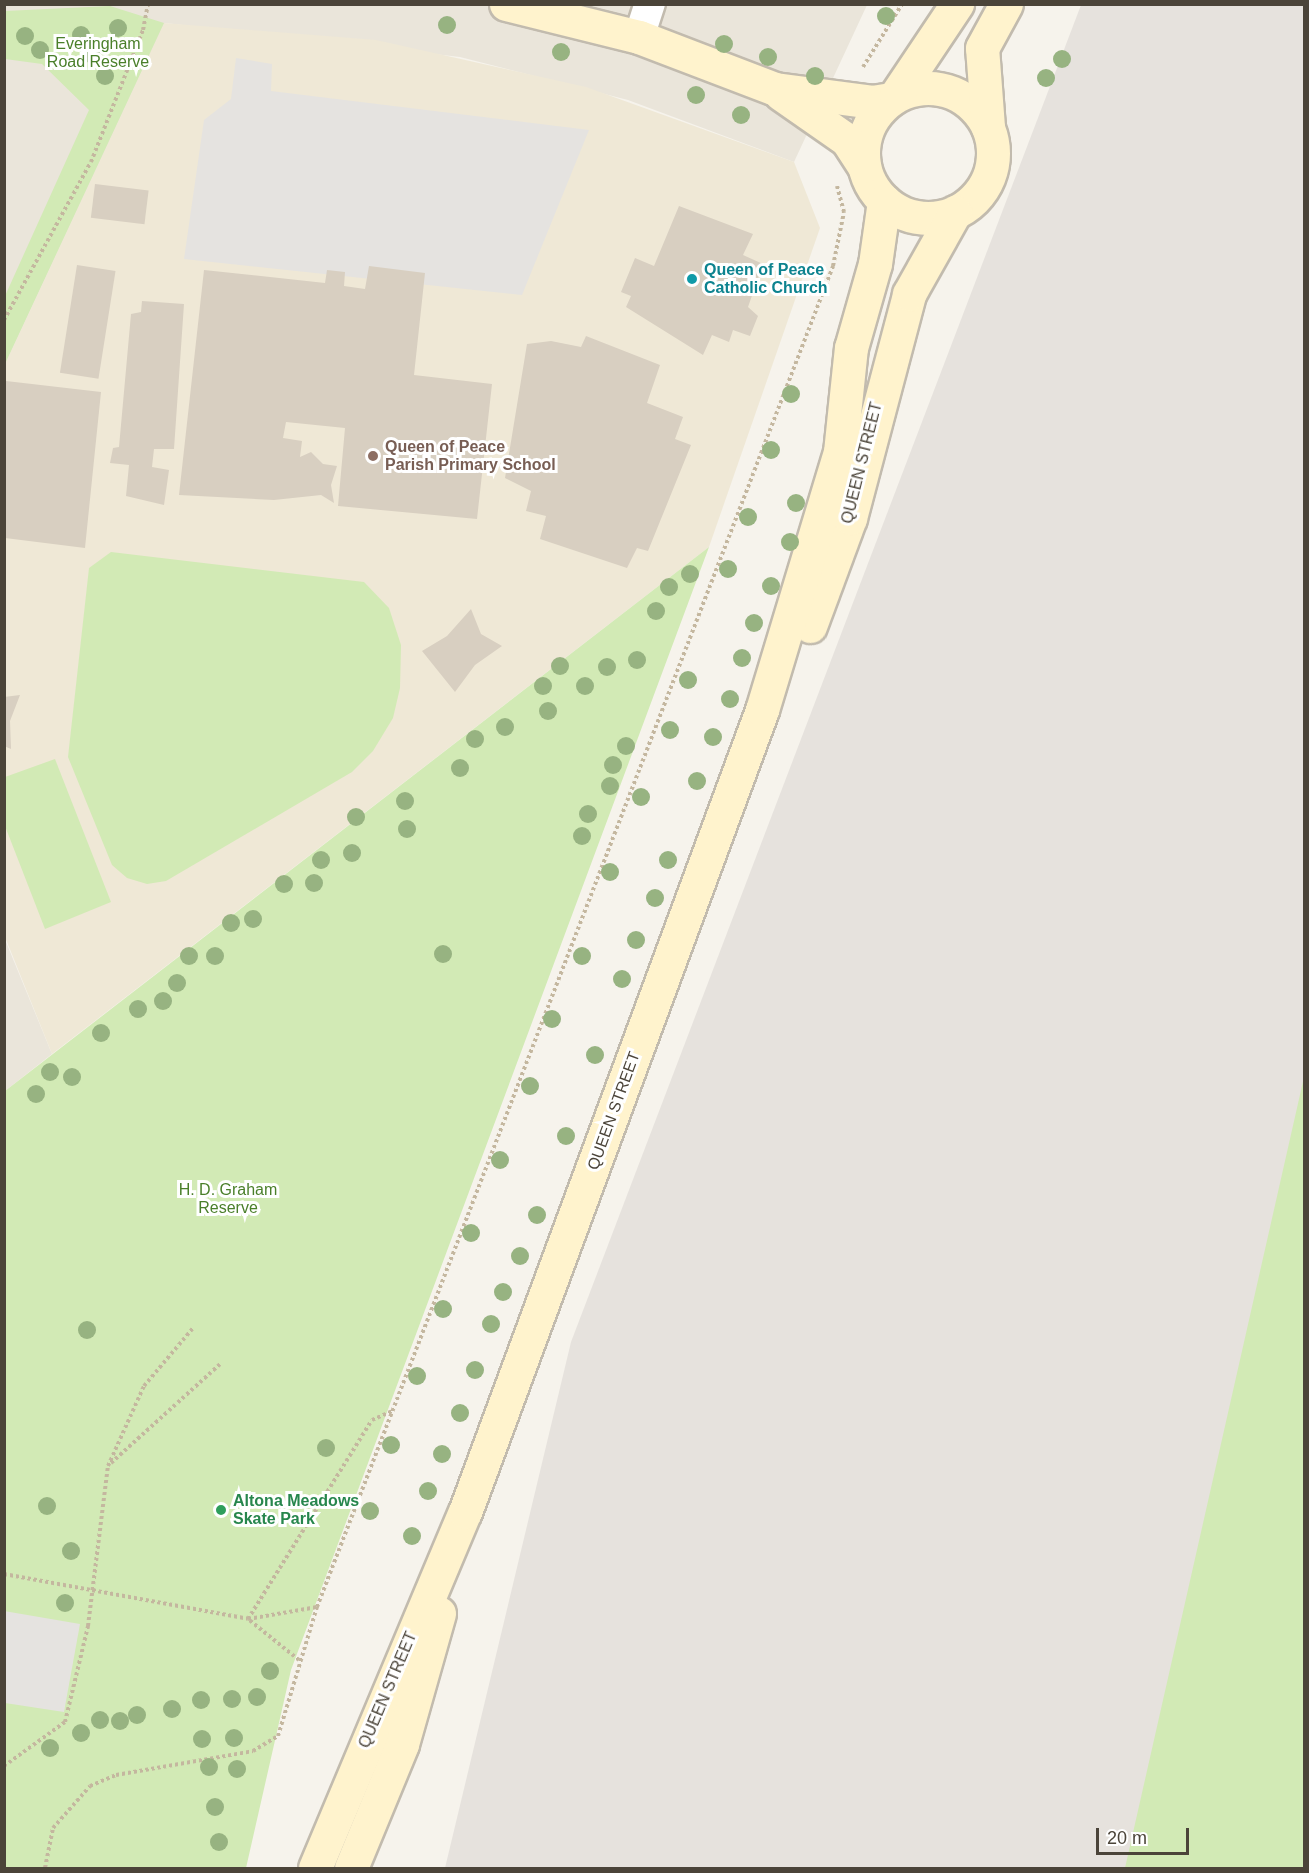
<!DOCTYPE html>
<html>
<head>
<meta charset="utf-8">
<style>
  body { margin:0 }
  #map { position:relative; width:1309px; height:1873px; overflow:hidden; background:#f6f3ec; font-family:Helvetica,sans-serif }
  div>[style] { position:absolute }
  [style*='--x'] { left:calc(var(--x)*1px); top:calc(var(--y)*1px); width:calc(var(--w)*1px); rotate:calc(var(--a)*1deg) }
  .residential>* { inset:0; background:#eae5da }
  .industrial>* { inset:0; background:#e6e2dd }
  .education>* { inset:0; background:#efe8d6 }
  .green>* { inset:0; background:#d2eab5 }
  .parking>* { inset:0; background:#e5e3e0 }
  .building>* { inset:0; background:#d8cfc1; transform-origin:0 0 }
  .path>* { height:4px; margin-top:-2px; transform-origin:0; background:repeating-linear-gradient(90deg,#c4b79f 0 3px,transparent 0 6px) }
  .roads { filter:drop-shadow(2px 0 #c2bbae) drop-shadow(-2px 0 #c2bbae) drop-shadow(0 2px #c2bbae) drop-shadow(0 -2px #c2bbae) }
  .street>* { height:30px; margin:-15px; padding:0 15px; transform-origin:15px; border-radius:15px; background:#fff }
  .secondary>* { height:33px; margin:-16.5px; padding:0 16.5px; transform-origin:16.5px; border-radius:16.5px; background:#fff3cd }
  .secondary>.ring { margin:-16.5px; padding:0; box-sizing:content-box; background:none; border:33px solid #fff3cd; border-radius:50% }
  .trees>* { width:18px; height:18px; margin:-9px; border-radius:50%; background:#97b381 }
  .dots>* { width:16px; height:16px; translate:-50% -50%; box-sizing:border-box; border:3px solid #fff; border-radius:50% }
  span { translate:-50% -50%; white-space:nowrap; text-align:center; line-height:1.15; -webkit-text-stroke:6px #fff; paint-order:stroke }
  .park-label { font-size:16px; color:#4a7f2a }
  .culture-label { font-size:16px; color:#0d838f; font-weight:700 }
  .left { translate:0 -50%; text-align:left }
  .education-label { font-size:16px; color:#785e54; font-weight:700 }
  .street-label { font-size:16px; color:#4b4439 }
  .leisure-label { font-size:16px; color:#27864d; font-weight:700 }
  .frame { position:absolute; inset:0; border:6px solid #4b4439; pointer-events:none }
  .scale { position:absolute; left:1096px; top:1828px; width:93px; height:27px; box-sizing:border-box; border:3px solid #4b4439; border-top:0; padding-left:8px; font-size:18px; line-height:21px; white-space:nowrap; color:#4b4439; -webkit-text-stroke:4px #fff; paint-order:stroke }
</style>
</head>
<body>
<div id="map">
  <div class="residential">
    <div style="clip-path:polygon(5px 5px,867px 5px,794px 162px,628px 100px,460px 57px,165px 23px,5px 364px)"></div>
    <div style="clip-path:polygon(4px 937px,52px 1054px,5px 1091px,4px 1091px)"></div>
  </div>
  <div class="industrial">
    <div style="clip-path:polygon(1081px 5px,1304px 5px,1304px 1868px,445px 1868px,571px 1342px)"></div>
  </div>
  <div class="education">
    <div style="clip-path:polygon(164px 23px,376px 40px,586px 87px,794px 162px,820px 228px,709px 547px,52px 1054px,5px 937px,5px 364px)"></div>
  </div>
  <div class="green">
    <div style="clip-path:polygon(110px 6px,164px 23px,5px 364px,5px 296px,89px 110px,42px 64px,5px 59px,5px 11px)"></div>
    <div style="clip-path:polygon(709px 547px,291px 1670px,246px 1868px,5px 1868px,5px 1091px)"></div>
    <div style="clip-path:polygon(111px 552px,364px 582px,389px 608px,401px 645px,400px 688px,393px 718px,373px 751px,352px 772px,166px 881px,147px 884px,127px 878px,112px 865px,68px 757px,89px 568px)"></div>
    <div style="clip-path:polygon(55px 759px,111px 902px,45px 929px,5px 826px,5px 777px)"></div>
    <div style="clip-path:polygon(1304px 1077px,1304px 1868px,1125px 1868px)"></div>
  </div>
  <div class="parking">
    <div style="clip-path:polygon(236px 58px,272px 64px,271px 91px,589px 130px,522px 295px,184px 259px,204px 120px,231px 99px)"></div>
    <div style="clip-path:polygon(4px 1611px,80px 1624px,64px 1712px,5px 1703px)"></div>
  </div>
  <div class="building">
    <div style="left:95px;top:184px;width:54px;height:34px;rotate:7deg"></div>
    <div style="clip-path:polygon(679px 206px,753px 234px,743px 255px,763px 264px,748px 307px,758px 316px,750px 336px,733px 330px,729px 342px,712px 335px,703px 355px,626px 307px,631px 296px,621px 292px,635px 258px,654px 266px)"></div>
    <div style="left:77px;top:265px;width:39px;height:109px;rotate:9deg"></div>
    <div style="clip-path:polygon(369px 266px,425px 273px,414px 375px,492px 384px,477px 519px,338px 506px,345px 428px,286px 422px,283px 438px,302px 441px,300px 457px,311px 452px,323px 464px,337px 466px,331px 485px,334px 503px,321px 495px,274px 500px,179px 495px,204px 270px,325px 283px,327px 270px,345px 272px,344px 286px,365px 289px)"></div>
    <div style="clip-path:polygon(142px 301px,184px 304px,174px 449px,154px 449px,152px 467px,169px 470px,164px 505px,126px 496px,129px 465px,110px 463px,113px 448px,119px 447px,131px 314px,141px 312px)"></div>
    <div style="clip-path:polygon(586px 336px,660px 365px,647px 403px,683px 417px,675px 439px,691px 445px,648px 551px,637px 548px,627px 568px,540px 539px,546px 516px,526px 511px,531px 491px,505px 478px,527px 344px,551px 341px,581px 347px)"></div>
    <div style="clip-path:polygon(6px 381px,101px 392px,85px 548px,5px 538px)"></div>
    <div style="clip-path:polygon(471px 609px,481px 634px,502px 646px,475px 665px,455px 692px,422px 651px,447px 636px)"></div>
    <div style="clip-path:polygon(20px 695px,10px 721px,11px 749px,4px 746px,4px 697px)"></div>
  </div>
  <div class="path">
    <div style="--x:863;--y:67;--w:74;--a:-58.2"></div>
    <div style="--x:4;--y:320;--w:180;--a:-61.2"></div>
    <div style="--x:91;--y:162;--w:142;--a:-68.5"></div>
    <div style="--x:143;--y:30;--w:26;--a:-79"></div>
    <div style="--x:111;--y:1463;--w:147;--a:-42.2"></div>
    <div style="--x:4;--y:1574;--w:248;--a:10.4"></div>
    <div style="--x:248;--y:1619;--w:234;--a:-58.1"></div>
    <div style="--x:372;--y:1420;--w:22;--a:-24"></div>
    <div style="--x:299;--y:1660;--w:65;--a:-141.2"></div>
    <div style="--x:248;--y:1619;--w:70;--a:-9.9"></div>
    <div style="--x:4;--y:1766;--w:75;--a:-35.8"></div>
    <div style="--x:65;--y:1722;--w:99;--a:-76.5"></div>
    <div style="--x:88;--y:1626;--w:161;--a:-82.9"></div>
    <div style="--x:108;--y:1466;--w:88;--a:-65.8"></div>
    <div style="--x:144;--y:1386;--w:76;--a:-49.8"></div>
    <div style="--x:45;--y:1868;--w:41;--a:-78.7"></div>
    <div style="--x:53;--y:1828;--w:56;--a:-48.6"></div>
    <div style="--x:90;--y:1786;--w:28;--a:-23"></div>
    <div style="--x:116;--y:1775;--w:139;--a:-9.9"></div>
    <div style="--x:253;--y:1751;--w:29;--a:-31"></div>
    <div style="--x:278;--y:1736;--w:135;--a:-73.2"></div>
    <div style="--x:317;--y:1607;--w:1437;--a:-68.95"></div>
    <div style="--x:833;--y:266;--w:55;--a:-78.5"></div>
    <div style="--x:844;--y:212;--w:27;--a:-105"></div>
  </div>
  <div class="roads">
    <div class="street">
      <div style="--x:639;--y:37;--w:35;--a:-72"></div>
    </div>
    <div class="secondary">
      <div style="--x:506;--y:4;--w:137;--a:13.9"></div>
      <div style="--x:639;--y:37;--w:146;--a:20.9"></div>
      <div style="--x:775;--y:89;--w:98;--a:7.6"></div>
      <div style="--x:872;--y:102;--w:19;--a:-9"></div>
      <div class="ring" style="left:863px;top:88px;width:97px;height:97px"></div>
      <div style="--x:781;--y:94;--w:80;--a:34.9"></div>
      <div style="--x:847;--y:140;--w:31;--a:57"></div>
      <div style="--x:896;--y:95;--w:110;--a:-56.2"></div>
      <div style="--x:988;--y:127;--w:79;--a:-94.3"></div>
      <div style="--x:982;--y:48;--w:50;--a:-61.4"></div>
      <div style="--x:810;--y:626;--w:115;--a:-69.7"></div>
      <div style="--x:850;--y:518;--w:232;--a:-75.2"></div>
      <div style="--x:909;--y:294;--w:94;--a:-60.7"></div>
      <div style="--x:315;--y:1868;--w:386;--a:-67.2"></div>
      <div style="--x:465;--y:1512;--w:855;--a:-69.68"></div>
      <div style="--x:762;--y:710;--w:270;--a:-73.2"></div>
      <div style="--x:840;--y:452;--w:105;--a:-84"></div>
      <div style="--x:851;--y:348;--w:87;--a:-74.1"></div>
      <div style="--x:875;--y:264;--w:64;--a:-81.9"></div>
      <div style="--x:351;--y:1868;--w:134;--a:-67.6"></div>
      <div style="--x:402;--y:1744;--w:136;--a:-74.2"></div>
    </div>
  </div>
  <div class="trees">
    <div style="left:886px;top:16px"></div>
    <div style="left:447px;top:25px"></div>
    <div style="left:118px;top:28px"></div>
    <div style="left:81px;top:35px"></div>
    <div style="left:25px;top:36px"></div>
    <div style="left:724px;top:44px"></div>
    <div style="left:40px;top:50px"></div>
    <div style="left:561px;top:52px"></div>
    <div style="left:91px;top:54px"></div>
    <div style="left:768px;top:57px"></div>
    <div style="left:1062px;top:59px"></div>
    <div style="left:105px;top:76px"></div>
    <div style="left:815px;top:76px"></div>
    <div style="left:1046px;top:78px"></div>
    <div style="left:696px;top:95px"></div>
    <div style="left:741px;top:115px"></div>
    <div style="left:791px;top:394px"></div>
    <div style="left:771px;top:450px"></div>
    <div style="left:796px;top:503px"></div>
    <div style="left:748px;top:517px"></div>
    <div style="left:790px;top:542px"></div>
    <div style="left:728px;top:569px"></div>
    <div style="left:690px;top:574px"></div>
    <div style="left:771px;top:586px"></div>
    <div style="left:669px;top:587px"></div>
    <div style="left:656px;top:611px"></div>
    <div style="left:754px;top:623px"></div>
    <div style="left:742px;top:658px"></div>
    <div style="left:637px;top:660px"></div>
    <div style="left:560px;top:666px"></div>
    <div style="left:607px;top:667px"></div>
    <div style="left:688px;top:680px"></div>
    <div style="left:543px;top:686px"></div>
    <div style="left:585px;top:686px"></div>
    <div style="left:730px;top:699px"></div>
    <div style="left:548px;top:711px"></div>
    <div style="left:505px;top:727px"></div>
    <div style="left:670px;top:730px"></div>
    <div style="left:713px;top:737px"></div>
    <div style="left:475px;top:739px"></div>
    <div style="left:626px;top:746px"></div>
    <div style="left:613px;top:765px"></div>
    <div style="left:460px;top:768px"></div>
    <div style="left:697px;top:781px"></div>
    <div style="left:610px;top:786px"></div>
    <div style="left:641px;top:797px"></div>
    <div style="left:405px;top:801px"></div>
    <div style="left:588px;top:814px"></div>
    <div style="left:356px;top:817px"></div>
    <div style="left:407px;top:829px"></div>
    <div style="left:582px;top:836px"></div>
    <div style="left:352px;top:853px"></div>
    <div style="left:321px;top:860px"></div>
    <div style="left:668px;top:860px"></div>
    <div style="left:610px;top:872px"></div>
    <div style="left:314px;top:883px"></div>
    <div style="left:284px;top:884px"></div>
    <div style="left:655px;top:898px"></div>
    <div style="left:253px;top:919px"></div>
    <div style="left:231px;top:923px"></div>
    <div style="left:636px;top:940px"></div>
    <div style="left:443px;top:954px"></div>
    <div style="left:189px;top:956px"></div>
    <div style="left:215px;top:956px"></div>
    <div style="left:582px;top:956px"></div>
    <div style="left:622px;top:979px"></div>
    <div style="left:177px;top:983px"></div>
    <div style="left:163px;top:1001px"></div>
    <div style="left:138px;top:1009px"></div>
    <div style="left:552px;top:1019px"></div>
    <div style="left:101px;top:1033px"></div>
    <div style="left:595px;top:1055px"></div>
    <div style="left:50px;top:1072px"></div>
    <div style="left:72px;top:1077px"></div>
    <div style="left:530px;top:1086px"></div>
    <div style="left:36px;top:1094px"></div>
    <div style="left:566px;top:1136px"></div>
    <div style="left:500px;top:1160px"></div>
    <div style="left:537px;top:1215px"></div>
    <div style="left:471px;top:1233px"></div>
    <div style="left:520px;top:1256px"></div>
    <div style="left:503px;top:1292px"></div>
    <div style="left:443px;top:1309px"></div>
    <div style="left:491px;top:1324px"></div>
    <div style="left:87px;top:1330px"></div>
    <div style="left:475px;top:1370px"></div>
    <div style="left:417px;top:1376px"></div>
    <div style="left:460px;top:1413px"></div>
    <div style="left:391px;top:1445px"></div>
    <div style="left:326px;top:1448px"></div>
    <div style="left:442px;top:1454px"></div>
    <div style="left:428px;top:1491px"></div>
    <div style="left:47px;top:1506px"></div>
    <div style="left:370px;top:1511px"></div>
    <div style="left:412px;top:1536px"></div>
    <div style="left:71px;top:1551px"></div>
    <div style="left:65px;top:1603px"></div>
    <div style="left:270px;top:1671px"></div>
    <div style="left:257px;top:1697px"></div>
    <div style="left:232px;top:1699px"></div>
    <div style="left:201px;top:1700px"></div>
    <div style="left:172px;top:1709px"></div>
    <div style="left:137px;top:1715px"></div>
    <div style="left:100px;top:1720px"></div>
    <div style="left:120px;top:1721px"></div>
    <div style="left:81px;top:1733px"></div>
    <div style="left:234px;top:1738px"></div>
    <div style="left:202px;top:1739px"></div>
    <div style="left:50px;top:1748px"></div>
    <div style="left:209px;top:1767px"></div>
    <div style="left:237px;top:1769px"></div>
    <div style="left:215px;top:1807px"></div>
    <div style="left:219px;top:1842px"></div>
  </div>
  <div class="dots">
    <div style="left:692px;top:279px;background:#0f9aa8"></div>
    <div style="left:373px;top:456px;background:#8d6e63"></div>
    <div style="left:221px;top:1510px;background:#2e9e5b"></div>
  </div>
  <div class="park-label">
    <span style="left:98px;top:53px">Everingham<br>Road Reserve</span>
    <span style="left:228px;top:1199px">H. D. Graham<br>Reserve</span>
  </div>
  <div class="culture-label">
    <span class="left" style="left:704px;top:279px">Queen of Peace<br>Catholic Church</span>
  </div>
  <div class="education-label">
    <span class="left" style="left:385px;top:456px">Queen of Peace<br>Parish Primary School</span>
  </div>
  <div class="street-label">
    <span style="left:862px;top:463px;rotate:-76deg">QUEEN STREET</span>
    <span style="left:614px;top:1111px;rotate:-70deg">QUEEN STREET</span>
    <span style="left:388px;top:1690px;rotate:-67deg">QUEEN STREET</span>
  </div>
  <div class="leisure-label">
    <span class="left" style="left:233px;top:1510px">Altona Meadows<br>Skate Park</span>
  </div>
  <div class="frame"></div>
  <div class="scale">20 m</div>
</div>
</body>
</html>
